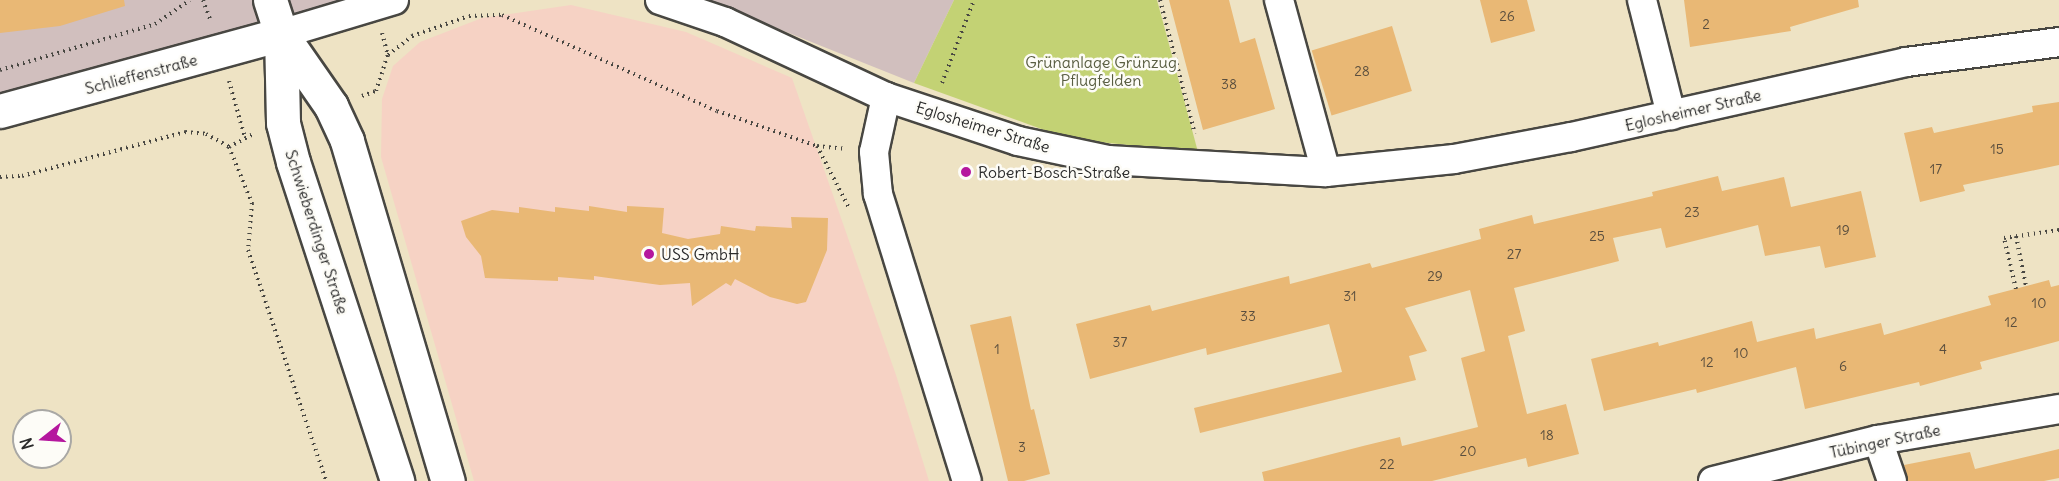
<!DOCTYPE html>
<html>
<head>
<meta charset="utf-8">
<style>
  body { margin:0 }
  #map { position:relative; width:2059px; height:481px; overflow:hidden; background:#eee3c4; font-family:Delius,sans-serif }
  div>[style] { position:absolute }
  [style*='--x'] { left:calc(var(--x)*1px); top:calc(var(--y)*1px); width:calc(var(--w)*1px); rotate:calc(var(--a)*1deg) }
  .built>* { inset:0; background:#f6d2c4 }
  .industrial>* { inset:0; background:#d1bfbe }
  .green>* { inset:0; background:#c3d274 }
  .building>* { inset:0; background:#e9b875; transform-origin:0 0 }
  .path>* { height:4px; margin-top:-2px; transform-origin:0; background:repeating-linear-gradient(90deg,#484742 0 1.5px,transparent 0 6px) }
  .roads { filter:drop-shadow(2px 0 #484742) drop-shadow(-2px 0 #484742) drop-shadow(0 2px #484742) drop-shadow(0 -2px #484742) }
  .street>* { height:28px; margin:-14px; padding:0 14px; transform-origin:14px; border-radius:14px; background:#fff }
  .secondary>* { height:33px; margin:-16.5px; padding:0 16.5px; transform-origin:16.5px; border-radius:16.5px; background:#fff }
  .dots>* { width:16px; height:16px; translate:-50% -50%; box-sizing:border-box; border:3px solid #fdfcf7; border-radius:50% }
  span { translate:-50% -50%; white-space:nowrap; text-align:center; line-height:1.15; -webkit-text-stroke:5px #fdfcf7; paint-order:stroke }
  .number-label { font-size:14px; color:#5a4e3e }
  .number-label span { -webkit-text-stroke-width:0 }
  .park-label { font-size:16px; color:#595d41 }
  .street-label { font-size:16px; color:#2b2b2b }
  .poi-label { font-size:16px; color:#2b2b2b }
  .left { translate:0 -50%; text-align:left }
  .north { position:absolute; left:12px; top:409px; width:60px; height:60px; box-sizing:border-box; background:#fdfcf7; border:2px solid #a9a8a5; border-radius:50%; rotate:253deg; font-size:16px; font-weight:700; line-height:24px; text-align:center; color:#2b2b2b }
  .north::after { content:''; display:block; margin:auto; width:21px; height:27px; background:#b5179e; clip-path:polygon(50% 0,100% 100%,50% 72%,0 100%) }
</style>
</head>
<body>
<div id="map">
  <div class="built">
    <div style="clip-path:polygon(571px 5px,686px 32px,792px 78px,896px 375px,929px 481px,474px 481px,381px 157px,382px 99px,393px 66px,420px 42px,482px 18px)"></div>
  </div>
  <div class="industrial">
    <div style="clip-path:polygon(0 0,362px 0,0 110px)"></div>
    <div style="clip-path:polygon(706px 0,954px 0,914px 83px)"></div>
  </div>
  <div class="green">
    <div style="clip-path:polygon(954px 0,1157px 0,1198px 152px,1069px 139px,914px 83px)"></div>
  </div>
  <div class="building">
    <div style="clip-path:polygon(0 0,124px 0,125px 6px,60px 26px,0 33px)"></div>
    <div style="clip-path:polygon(1169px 0,1229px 0,1240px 43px,1255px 38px,1275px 109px,1203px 130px)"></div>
    <div style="clip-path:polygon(1480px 0,1527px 0,1535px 31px,1491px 43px)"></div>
    <div style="clip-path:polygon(1684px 0,1858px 0,1859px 7px,1790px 27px,1791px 31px,1690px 47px)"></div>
    <div style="left:1392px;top:26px;width:68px;height:84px;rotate:73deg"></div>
    <div style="clip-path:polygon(2059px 102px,2059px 165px,1963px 185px,1965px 191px,1920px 202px,1904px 133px,1932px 127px,1934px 133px,2033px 112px,2032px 106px)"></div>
    <div style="clip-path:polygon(1718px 176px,1722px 191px,1784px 177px,1791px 207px,1861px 191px,1876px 257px,1825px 268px,1820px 246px,1765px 256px,1758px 225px,1666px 248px,1661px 228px,1613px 238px,1619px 261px,1514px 288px,1525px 331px,1508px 336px,1527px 414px,1566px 404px,1579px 454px,1528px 467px,1526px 458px,1432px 481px,1264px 481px,1262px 472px,1363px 446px,1400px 437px,1402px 446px,1478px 427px,1461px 358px,1485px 351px,1470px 290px,1405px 308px,1427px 351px,1409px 356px,1416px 380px,1200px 433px,1194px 408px,1342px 372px,1329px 324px,1207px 355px,1206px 348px,1090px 379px,1076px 324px,1150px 305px,1152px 311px,1289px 276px,1290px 284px,1370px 263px,1372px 268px,1481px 239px,1479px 229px,1532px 215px,1534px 224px,1653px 196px,1652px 192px)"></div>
    <div style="clip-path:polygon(589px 206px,627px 212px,627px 206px,664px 208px,662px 233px,688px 239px,720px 234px,721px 226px,755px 231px,756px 226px,792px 228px,791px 217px,828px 218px,827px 250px,806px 302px,797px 304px,770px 297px,735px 279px,731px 286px,726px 283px,692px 306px,690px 283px,660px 285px,594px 276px,594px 280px,558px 277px,558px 281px,485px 278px,481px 256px,466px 237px,461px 221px,492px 210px,519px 213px,519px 207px,555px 212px,555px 207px,589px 211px)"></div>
    <div style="clip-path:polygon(2049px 280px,2051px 287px,2059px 285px,2059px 341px,1980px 362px,1982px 369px,1920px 386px,1919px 382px,1805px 409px,1796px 367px,1697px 393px,1696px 389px,1604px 411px,1591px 359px,1658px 342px,1659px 346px,1752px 321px,1757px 342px,1814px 328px,1816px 339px,1881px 323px,1884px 335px,1991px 305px,1988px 296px)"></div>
    <div style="clip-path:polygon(1011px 316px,1031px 410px,1034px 409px,1050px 474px,1024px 481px,1008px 481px,970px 325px)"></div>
    <div style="clip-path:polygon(2059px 449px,2059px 478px,2044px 481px,1908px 481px,1904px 465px,1970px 452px,1975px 469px)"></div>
  </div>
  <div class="path">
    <div style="--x:203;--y:0;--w:20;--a:70"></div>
    <div style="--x:1160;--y:0;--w:138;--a:75.4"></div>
    <div style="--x:382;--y:33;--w:23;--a:75"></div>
    <div style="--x:0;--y:70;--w:162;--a:-16.5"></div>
    <div style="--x:155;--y:24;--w:42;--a:-34.4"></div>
    <div style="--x:229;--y:81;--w:59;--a:74.3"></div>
    <div style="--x:942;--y:83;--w:89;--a:-68.9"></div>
    <div style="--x:362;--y:96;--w:15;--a:-20"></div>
    <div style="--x:376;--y:91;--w:38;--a:-72"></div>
    <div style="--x:388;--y:55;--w:31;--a:-38"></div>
    <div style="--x:412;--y:36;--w:60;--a:-19.3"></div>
    <div style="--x:469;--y:16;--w:33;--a:-2"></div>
    <div style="--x:502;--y:15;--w:235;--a:24.1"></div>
    <div style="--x:717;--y:111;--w:106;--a:19.3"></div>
    <div style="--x:817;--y:146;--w:27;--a:6"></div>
    <div style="--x:817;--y:146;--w:68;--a:62.7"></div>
    <div style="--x:229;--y:147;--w:61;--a:67.7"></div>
    <div style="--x:252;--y:203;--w:47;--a:94.9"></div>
    <div style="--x:248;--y:250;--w:244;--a:71.3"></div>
    <div style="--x:0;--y:177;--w:22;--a:-3"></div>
    <div style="--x:22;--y:176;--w:169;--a:-15.1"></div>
    <div style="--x:185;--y:132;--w:21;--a:5"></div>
    <div style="--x:206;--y:134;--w:26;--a:29"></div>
    <div style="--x:229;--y:147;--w:27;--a:-28"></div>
    <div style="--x:2016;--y:236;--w:51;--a:78.7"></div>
    <div style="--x:2016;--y:289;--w:52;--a:-103.2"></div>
    <div style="--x:2004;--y:238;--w:56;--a:-8.3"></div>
  </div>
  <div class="roads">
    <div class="street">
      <div style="--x:660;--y:0;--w:69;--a:18.7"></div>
      <div style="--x:725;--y:22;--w:178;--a:25"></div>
      <div style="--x:886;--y:97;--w:139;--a:18.4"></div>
      <div style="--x:1018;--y:141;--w:92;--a:11.9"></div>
      <div style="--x:1108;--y:160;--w:218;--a:3.2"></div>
      <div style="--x:1326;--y:172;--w:129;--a:-5.8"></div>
      <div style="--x:1454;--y:159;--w:119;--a:-10.6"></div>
      <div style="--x:1571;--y:137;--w:343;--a:-12.6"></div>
      <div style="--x:1906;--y:62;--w:154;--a:-7.4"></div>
      <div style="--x:1279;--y:0;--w:178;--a:74.7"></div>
      <div style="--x:1642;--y:0;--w:119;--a:75.8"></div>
      <div style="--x:281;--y:34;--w:118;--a:-16.7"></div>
      <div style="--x:886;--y:97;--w:56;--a:102.3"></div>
      <div style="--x:874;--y:152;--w:42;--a:84.6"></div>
      <div style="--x:878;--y:194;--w:300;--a:72.8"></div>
      <div style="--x:1878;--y:440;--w:43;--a:71.1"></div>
      <div style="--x:1713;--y:481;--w:170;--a:-14"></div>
      <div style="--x:1878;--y:440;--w:184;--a:-9.7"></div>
    </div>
    <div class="secondary">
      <div style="--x:270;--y:0;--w:36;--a:72"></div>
      <div style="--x:281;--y:34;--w:88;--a:55.2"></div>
      <div style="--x:331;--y:106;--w:38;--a:65"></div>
      <div style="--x:347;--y:141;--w:355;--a:73.5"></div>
      <div style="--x:281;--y:34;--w:89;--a:88.7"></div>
      <div style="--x:283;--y:123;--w:40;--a:75.6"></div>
      <div style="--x:293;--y:162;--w:336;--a:71.9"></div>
      <div style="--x:0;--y:111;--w:291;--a:-15.3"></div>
    </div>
  </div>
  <div class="dots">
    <div style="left:966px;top:172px;background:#b5179e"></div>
    <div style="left:649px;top:254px;background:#b5179e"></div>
  </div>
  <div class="number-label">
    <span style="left:1507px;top:16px">26</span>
    <span style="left:1706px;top:24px">2</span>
    <span style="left:1362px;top:71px">28</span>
    <span style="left:1229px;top:84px">38</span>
    <span style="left:1997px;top:149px">15</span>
    <span style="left:1936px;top:169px">17</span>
    <span style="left:1692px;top:212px">23</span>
    <span style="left:1843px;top:230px">19</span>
    <span style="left:1597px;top:236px">25</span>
    <span style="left:1514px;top:254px">27</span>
    <span style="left:1435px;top:276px">29</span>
    <span style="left:1350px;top:296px">31</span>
    <span style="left:2039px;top:303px">10</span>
    <span style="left:1248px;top:316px">33</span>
    <span style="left:2011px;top:322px">12</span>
    <span style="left:1120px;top:342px">37</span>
    <span style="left:997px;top:349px">1</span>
    <span style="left:1943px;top:349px">4</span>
    <span style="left:1741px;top:353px">10</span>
    <span style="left:1707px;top:362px">12</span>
    <span style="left:1843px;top:366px">6</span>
    <span style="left:1547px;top:435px">18</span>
    <span style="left:1022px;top:447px">3</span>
    <span style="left:1468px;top:451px">20</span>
    <span style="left:1387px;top:464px">22</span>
  </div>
  <div class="park-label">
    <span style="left:1101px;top:71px">Grünanlage Grünzug<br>Pflugfelden</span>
  </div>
  <div class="street-label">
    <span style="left:141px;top:74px;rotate:-15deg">Schlieffenstraße</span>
    <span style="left:1693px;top:110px;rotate:-13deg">Eglosheimer Straße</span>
    <span style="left:983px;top:127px;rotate:17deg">Eglosheimer Straße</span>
    <span style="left:317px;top:232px;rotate:72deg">Schwieberdinger Straße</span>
    <span style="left:1885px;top:441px;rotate:-12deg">Tübinger Straße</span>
  </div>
  <div class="poi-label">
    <span class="left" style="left:978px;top:172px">Robert-Bosch-Straße</span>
    <span class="left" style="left:661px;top:254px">USS GmbH</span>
  </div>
  <div class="north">N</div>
</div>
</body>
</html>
